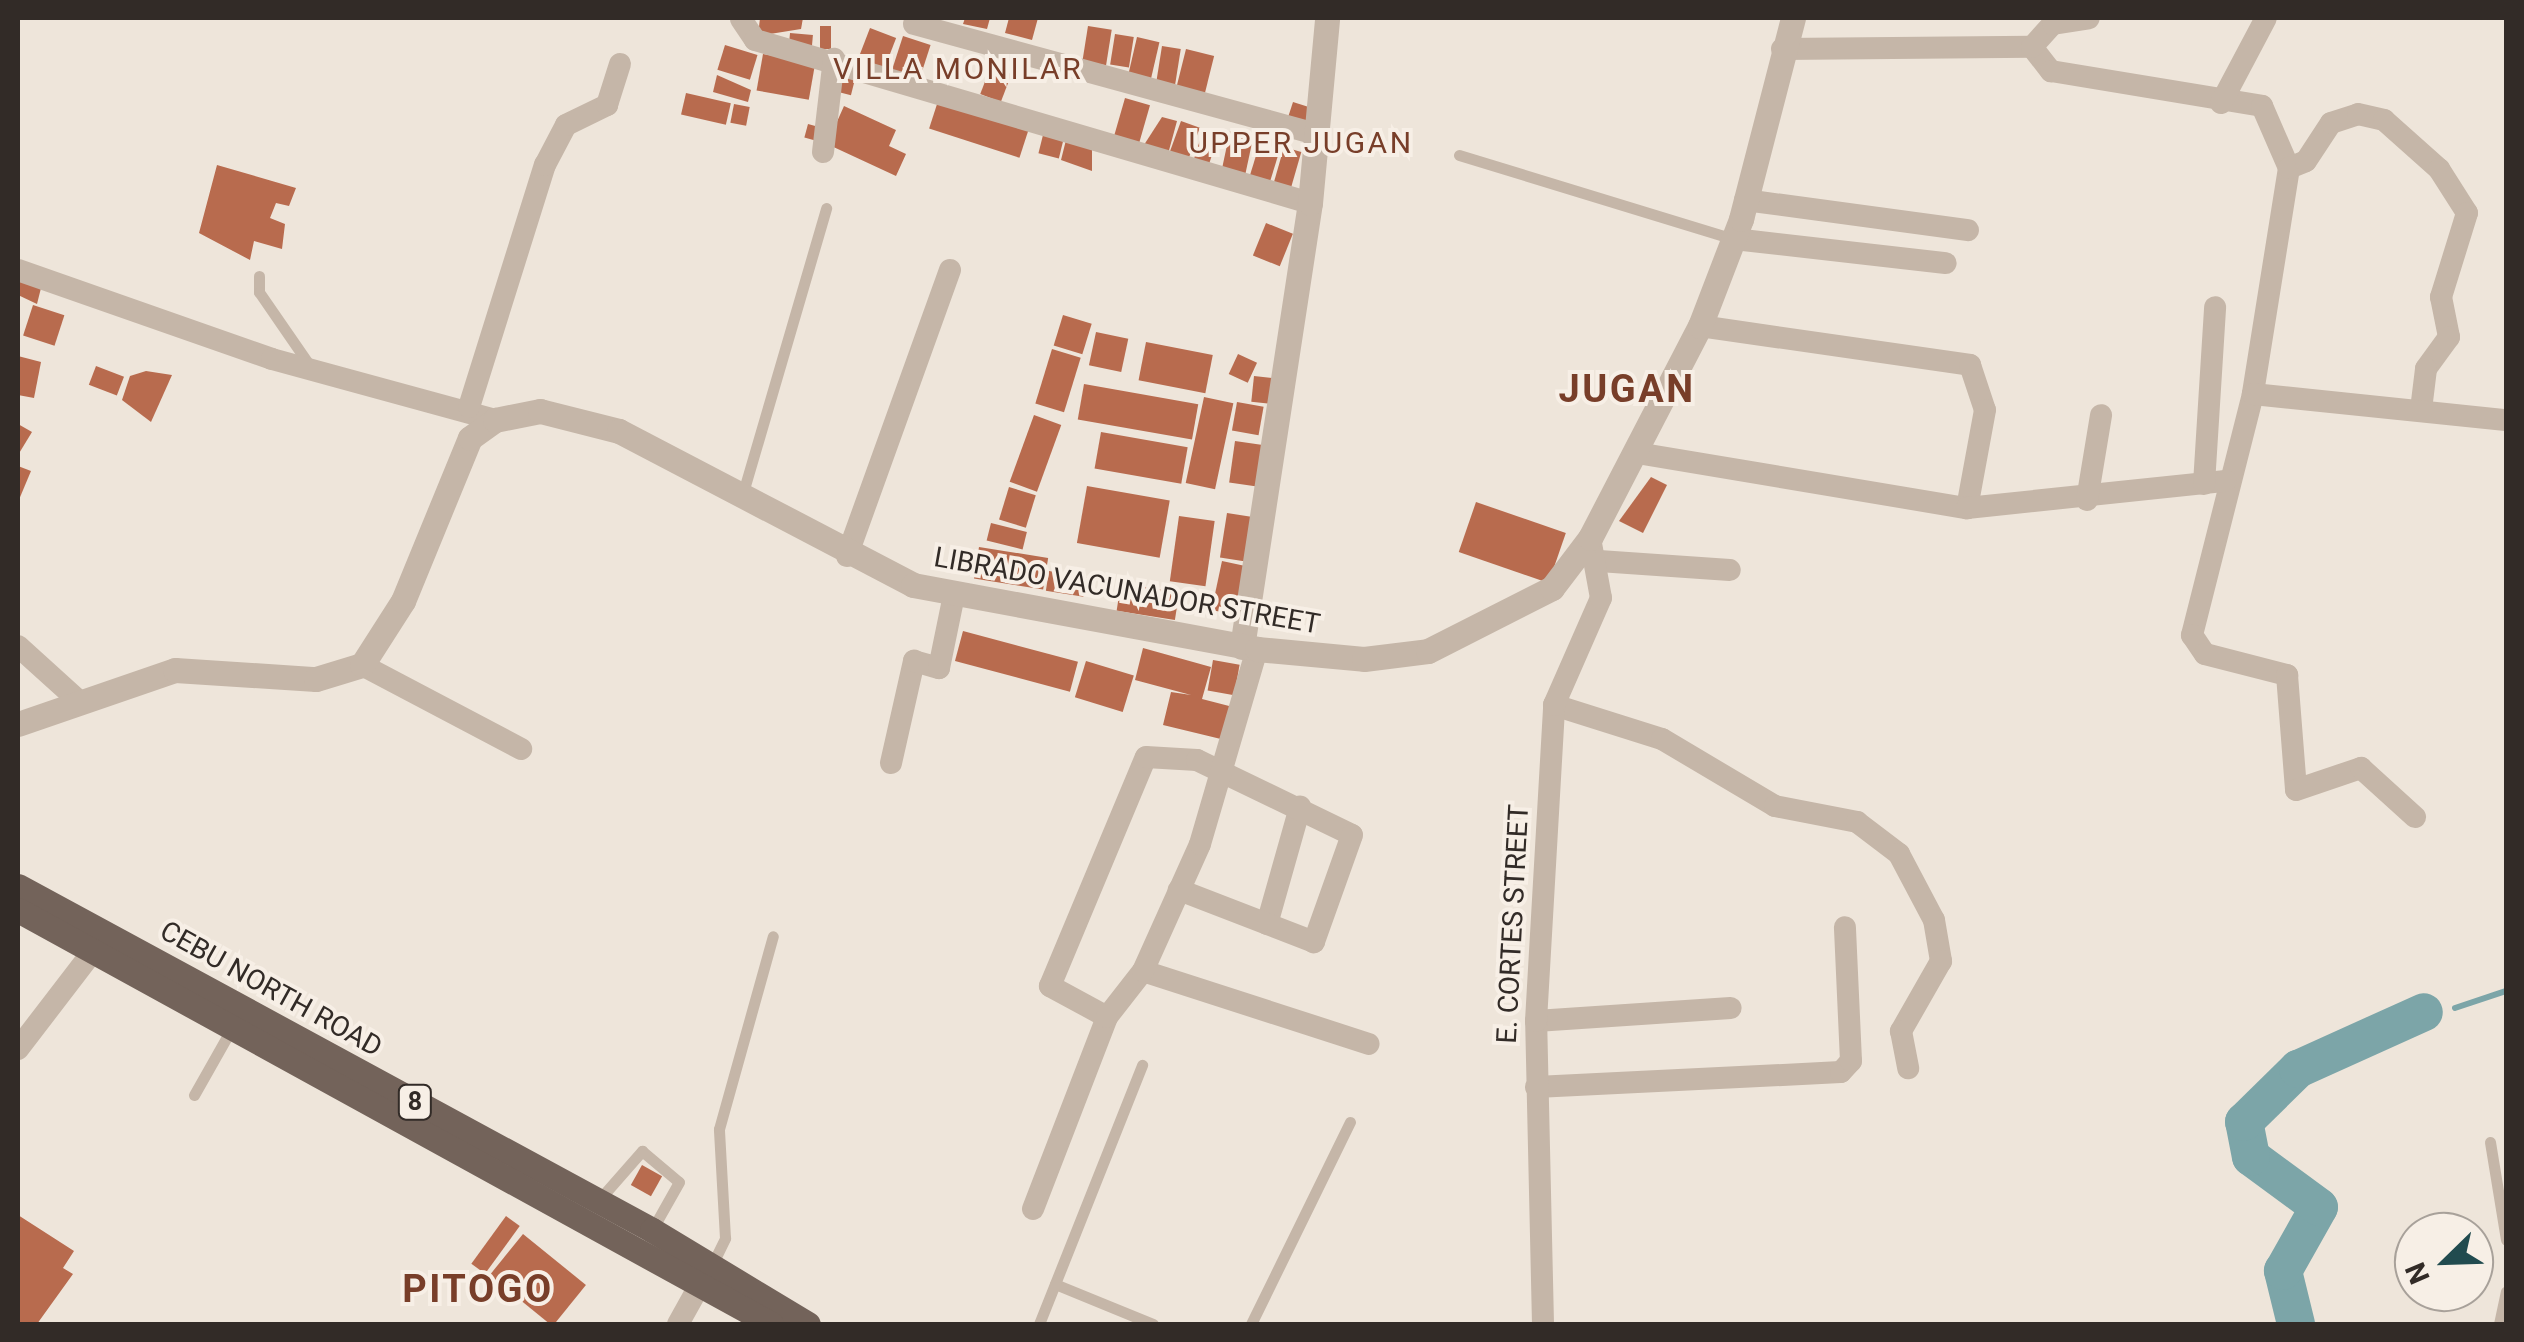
<!DOCTYPE html>
<html>
<head>
<meta charset="utf-8">
<style>
  body { margin:0 }
  #map { position:relative; width:2524px; height:1342px; overflow:hidden; background:#eee5da; font-family:Roboto,sans-serif }
  div>[style] { position:absolute }
  [style*='--x'] { left:calc(var(--x)*1px); top:calc(var(--y)*1px); width:calc(var(--w)*1px); rotate:calc(var(--a)*1deg) }
  .stream>* { height:6px; margin:-3px; padding:0 3px; transform-origin:3px; border-radius:3px; background:#7ca5a8 }
  .river>* { height:38px; margin:-19px; padding:0 19px; transform-origin:19px; border-radius:19px; background:#7ca5a8 }
  .building>* { inset:0; background:#b86b4e; transform-origin:0 0 }
  .service>* { height:11px; margin:-5.5px; padding:0 5.5px; transform-origin:5.5px; border-radius:5.5px; background:#c5b6a8 }
  .minor>* { height:22px; margin:-11px; padding:0 11px; transform-origin:11px; border-radius:11px; background:#c5b6a8 }
  .tertiary>* { height:25px; margin:-12.5px; padding:0 12.5px; transform-origin:12.5px; border-radius:12.5px; background:#c5b6a8 }
  .primary>* { height:25px; margin:-12.5px; padding:0 12.5px; transform-origin:12.5px; border-radius:12.5px; background:#73635a }
  span { translate:-50% -50%; white-space:nowrap; text-align:center; line-height:1.15; -webkit-text-stroke:8px #f7efe6; paint-order:stroke }
  .shield-label span { padding:2px 8px; background:#f7efe6; border:2px solid; border-radius:8px; -webkit-text-stroke-width:0 }
  .shield-label { font-size:25px; color:#322b27; font-weight:700 }
  .street-label { font-size:28px; color:#322b27 }
  .neighbourhood-label { font-size:30px; color:#783e29; letter-spacing:2.5px }
  .district-label { font-size:38px; color:#783e29; font-weight:700; letter-spacing:2.5px }
  .frame { position:absolute; inset:0; border:20px solid #322b27; pointer-events:none }
  .north { position:absolute; left:2394px; top:1212px; width:100px; height:100px; box-sizing:border-box; background:#f7efe6; border:2px solid #a8a19a; border-radius:50%; rotate:247deg; font-size:28px; font-weight:700; line-height:40px; text-align:center; color:#322b27 }
  .north::after { content:''; display:block; margin:auto; width:35px; height:45px; background:#214b4f; clip-path:polygon(50% 0,100% 100%,50% 72%,0 100%) }
</style>
</head>
<body>
<div id="map">
  <div class="stream">
    <div style="--x:2455;--y:1008;--w:54;--a:-18.4"></div>
  </div>
  <div class="river">
    <div style="--x:2296;--y:1324;--w:55;--a:-103.8"></div>
    <div style="--x:2283;--y:1271;--w:73;--a:-60.6"></div>
    <div style="--x:2319;--y:1207;--w:84;--a:-143.7"></div>
    <div style="--x:2251;--y:1157;--w:36;--a:-101"></div>
    <div style="--x:2244;--y:1122;--w:76;--a:-44.5"></div>
    <div style="--x:2298;--y:1069;--w:138;--a:-24.3"></div>
  </div>
  <div class="building">
    <div style="clip-path:polygon(760px 18px,803px 18px,801px 29px,758px 36px)"></div>
    <div style="clip-path:polygon(965px 18px,990px 18px,987px 29px,963px 24px)"></div>
    <div style="clip-path:polygon(1009px 18px,1038px 18px,1032px 40px,1005px 33px)"></div>
    <div style="left:820px;top:26px;width:11px;height:23px"></div>
    <div style="left:1088px;top:26px;width:24px;height:36px;rotate:9deg"></div>
    <div style="left:870px;top:28px;width:28px;height:33px;rotate:21deg"></div>
    <div style="left:790px;top:33px;width:23px;height:12px;rotate:5deg"></div>
    <div style="left:1115px;top:34px;width:19px;height:31px;rotate:9deg"></div>
    <div style="left:903px;top:36px;width:29px;height:36px;rotate:18deg"></div>
    <div style="left:1137px;top:37px;width:23px;height:39px;rotate:13deg"></div>
    <div style="left:725px;top:45px;width:34px;height:26px;rotate:17deg"></div>
    <div style="left:1162px;top:46px;width:19px;height:39px;rotate:9deg"></div>
    <div style="left:1186px;top:49px;width:29px;height:44px;rotate:14deg"></div>
    <div style="left:763px;top:54px;width:53px;height:37px;rotate:10deg"></div>
    <div style="left:991px;top:66px;width:22px;height:30px;rotate:21deg"></div>
    <div style="left:841px;top:69px;width:16px;height:23px;rotate:14deg"></div>
    <div style="clip-path:polygon(717px 75px,751px 90px,748px 102px,713px 92px)"></div>
    <div style="left:686px;top:93px;width:46px;height:22px;rotate:13deg"></div>
    <div style="left:939px;top:98px;width:95px;height:32px;rotate:18deg"></div>
    <div style="left:1125px;top:98px;width:26px;height:42px;rotate:16deg"></div>
    <div style="left:1293px;top:102px;width:19px;height:20px;rotate:18deg"></div>
    <div style="left:734px;top:104px;width:16px;height:19px;rotate:11deg"></div>
    <div style="clip-path:polygon(844px 106px,896px 130px,889px 146px,906px 154px,896px 176px,827px 144px)"></div>
    <div style="clip-path:polygon(1162px 117px,1177px 121px,1168px 154px,1142px 148px)"></div>
    <div style="left:1181px;top:121px;width:20px;height:35px;rotate:20deg"></div>
    <div style="left:808px;top:124px;width:16px;height:14px;rotate:15deg"></div>
    <div style="left:1044px;top:131px;width:21px;height:23px;rotate:14deg"></div>
    <div style="left:1230px;top:131px;width:24px;height:40px;rotate:12deg"></div>
    <div style="left:1202px;top:134px;width:16px;height:28px;rotate:18deg"></div>
    <div style="clip-path:polygon(1067px 136px,1092px 145px,1092px 171px,1061px 160px)"></div>
    <div style="left:1262px;top:136px;width:21px;height:44px;rotate:17deg"></div>
    <div style="left:1284px;top:147px;width:18px;height:41px;rotate:16deg"></div>
    <div style="clip-path:polygon(217px 165px,296px 188px,289px 206px,276px 203px,270px 218px,285px 224px,282px 249px,254px 241px,250px 260px,199px 233px)"></div>
    <div style="left:1266px;top:223px;width:29px;height:35px;rotate:22deg"></div>
    <div style="clip-path:polygon(18px 279px,41px 288px,37px 304px,18px 295px)"></div>
    <div style="left:33px;top:305px;width:33px;height:32px;rotate:18deg"></div>
    <div style="left:1063px;top:315px;width:30px;height:32px;rotate:17deg"></div>
    <div style="left:1096px;top:332px;width:33px;height:34px;rotate:12deg"></div>
    <div style="left:1146px;top:342px;width:68px;height:39px;rotate:11deg"></div>
    <div style="left:1052px;top:349px;width:30px;height:57px;rotate:17deg"></div>
    <div style="left:1238px;top:354px;width:21px;height:22px;rotate:25deg"></div>
    <div style="clip-path:polygon(18px 356px,41px 362px,34px 398px,18px 395px)"></div>
    <div style="left:96px;top:366px;width:30px;height:20px;rotate:21deg"></div>
    <div style="clip-path:polygon(146px 371px,172px 375px,151px 422px,122px 400px,130px 376px)"></div>
    <div style="left:1254px;top:376px;width:19px;height:26px;rotate:6deg"></div>
    <div style="left:1084px;top:384px;width:116px;height:36px;rotate:10deg"></div>
    <div style="left:1204px;top:397px;width:30px;height:88px;rotate:12deg"></div>
    <div style="left:1237px;top:402px;width:27px;height:29px;rotate:10deg"></div>
    <div style="left:1034px;top:415px;width:29px;height:71px;rotate:20deg"></div>
    <div style="clip-path:polygon(18px 424px,32px 432px,18px 455px)"></div>
    <div style="left:1101px;top:432px;width:88px;height:37px;rotate:10deg"></div>
    <div style="left:1235px;top:441px;width:28px;height:42px;rotate:8deg"></div>
    <div style="clip-path:polygon(18px 466px,31px 471px,18px 502px)"></div>
    <div style="clip-path:polygon(1651px 477px,1667px 485px,1643px 533px,1619px 521px)"></div>
    <div style="left:1087px;top:486px;width:84px;height:58px;rotate:10deg"></div>
    <div style="left:1009px;top:487px;width:28px;height:34px;rotate:17deg"></div>
    <div style="left:1476px;top:502px;width:95px;height:53px;rotate:19deg"></div>
    <div style="left:1227px;top:513px;width:26px;height:45px;rotate:9deg"></div>
    <div style="left:1179px;top:516px;width:36px;height:66px;rotate:8deg"></div>
    <div style="left:991px;top:523px;width:37px;height:18px;rotate:14deg"></div>
    <div style="left:979px;top:547px;width:70px;height:32px;rotate:9deg"></div>
    <div style="left:1222px;top:561px;width:25px;height:50px;rotate:12deg"></div>
    <div style="left:1049px;top:571px;width:38px;height:20px;rotate:9deg"></div>
    <div style="left:1121px;top:583px;width:59px;height:28px;rotate:9deg"></div>
    <div style="left:963px;top:631px;width:119px;height:31px;rotate:15deg"></div>
    <div style="clip-path:polygon(1143px 648px,1211px 667px,1202px 699px,1233px 707px,1225px 740px,1163px 725px,1171px 692px,1191px 695px,1135px 680px)"></div>
    <div style="left:1213px;top:660px;width:27px;height:31px;rotate:10deg"></div>
    <div style="left:1086px;top:661px;width:50px;height:38px;rotate:17deg"></div>
    <div style="left:642px;top:1165px;width:23px;height:23px;rotate:29deg"></div>
    <div style="clip-path:polygon(18px 1215px,74px 1251px,63px 1268px,73px 1274px,37px 1324px,18px 1324px)"></div>
    <div style="left:506px;top:1216px;width:17px;height:59px;rotate:36deg"></div>
    <div style="left:523px;top:1234px;width:81px;height:53px;rotate:39deg"></div>
  </div>
  <div class="service">
    <div style="--x:1459;--y:155;--w:288;--a:17"></div>
    <div style="--x:259;--y:276;--w:16;--a:90"></div>
    <div style="--x:259;--y:292;--w:90;--a:55.4"></div>
    <div style="--x:742;--y:496;--w:300;--a:-73.7"></div>
    <div style="--x:194;--y:1095;--w:79;--a:-60.5"></div>
    <div style="--x:2490;--y:1142;--w:99;--a:80.7"></div>
    <div style="--x:598;--y:1201;--w:67;--a:-48.7"></div>
    <div style="--x:642;--y:1151;--w:48;--a:40"></div>
    <div style="--x:679;--y:1182;--w:55;--a:119.4"></div>
    <div style="--x:712;--y:1265;--w:30;--a:-64"></div>
    <div style="--x:725;--y:1238;--w:109;--a:-93.2"></div>
    <div style="--x:719;--y:1129;--w:200;--a:-74.4"></div>
    <div style="--x:1055;--y:1284;--w:106;--a:22.2"></div>
    <div style="--x:1039;--y:1324;--w:279;--a:-68.3"></div>
    <div style="--x:1251;--y:1324;--w:225;--a:-63.9"></div>
    <div style="--x:2499;--y:1324;--w:33;--a:-78"></div>
  </div>
  <div class="minor">
    <div style="--x:741;--y:19;--w:25;--a:56"></div>
    <div style="--x:755;--y:40;--w:578;--a:16.37"></div>
    <div style="--x:914;--y:24;--w:418;--a:15.3"></div>
    <div style="--x:2032;--y:47;--w:31;--a:52"></div>
    <div style="--x:2051;--y:71;--w:214;--a:9.4"></div>
    <div style="--x:2262;--y:106;--w:68;--a:66.5"></div>
    <div style="--x:2289;--y:168;--w:229;--a:99.1"></div>
    <div style="--x:2253;--y:394;--w:249;--a:104.2"></div>
    <div style="--x:2192;--y:635;--w:23;--a:56"></div>
    <div style="--x:2205;--y:654;--w:85;--a:14.4"></div>
    <div style="--x:2287;--y:675;--w:115;--a:85.5"></div>
    <div style="--x:2296;--y:790;--w:69;--a:-18.7"></div>
    <div style="--x:2361;--y:768;--w:73;--a:42.2"></div>
    <div style="--x:1782;--y:49;--w:250;--a:-0.5"></div>
    <div style="--x:2032;--y:47;--w:31;--a:-48"></div>
    <div style="--x:2053;--y:24;--w:36;--a:-9"></div>
    <div style="--x:2221;--y:103;--w:96;--a:-62.1"></div>
    <div style="--x:823;--y:152;--w:94;--a:-83.3"></div>
    <div style="--x:2289;--y:168;--w:18;--a:-22"></div>
    <div style="--x:2306;--y:161;--w:45;--a:-56.7"></div>
    <div style="--x:2331;--y:123;--w:28;--a:-18"></div>
    <div style="--x:2358;--y:114;--w:27;--a:13"></div>
    <div style="--x:2384;--y:120;--w:74;--a:41.7"></div>
    <div style="--x:2439;--y:169;--w:52;--a:57.5"></div>
    <div style="--x:2467;--y:213;--w:88;--a:107.2"></div>
    <div style="--x:2441;--y:297;--w:41;--a:78.7"></div>
    <div style="--x:2449;--y:337;--w:39;--a:126"></div>
    <div style="--x:2426;--y:369;--w:38;--a:97"></div>
    <div style="--x:1745;--y:200;--w:225;--a:7.7"></div>
    <div style="--x:1734;--y:239;--w:213;--a:6.5"></div>
    <div style="--x:18;--y:270;--w:269;--a:19.3"></div>
    <div style="--x:272;--y:359;--w:231;--a:15.3"></div>
    <div style="--x:1700;--y:326;--w:273;--a:8.2"></div>
    <div style="--x:1970;--y:365;--w:47;--a:71.6"></div>
    <div style="--x:1985;--y:410;--w:100;--a:100.4"></div>
    <div style="--x:2253;--y:394;--w:254;--a:5.9"></div>
    <div style="--x:469;--y:407;--w:254;--a:-72.6"></div>
    <div style="--x:545;--y:165;--w:45;--a:-62.3"></div>
    <div style="--x:566;--y:125;--w:46;--a:-26"></div>
    <div style="--x:607;--y:105;--w:43;--a:-72.4"></div>
    <div style="--x:1637;--y:453;--w:335;--a:9.5"></div>
    <div style="--x:1967;--y:508;--w:260;--a:-6"></div>
    <div style="--x:2204;--y:484;--w:177;--a:-86.4"></div>
    <div style="--x:2087;--y:500;--w:86;--a:-80.6"></div>
    <div style="--x:847;--y:556;--w:304;--a:-70.2"></div>
    <div style="--x:1599;--y:561;--w:131;--a:3.9"></div>
    <div style="--x:18;--y:646;--w:84;--a:42.1"></div>
    <div style="--x:362;--y:665;--w:180;--a:27.8"></div>
    <div style="--x:1554;--y:705;--w:113;--a:17.5"></div>
    <div style="--x:1662;--y:739;--w:131;--a:30.7"></div>
    <div style="--x:1775;--y:806;--w:84;--a:11"></div>
    <div style="--x:1857;--y:822;--w:53;--a:37.3"></div>
    <div style="--x:1899;--y:854;--w:75;--a:62.1"></div>
    <div style="--x:1934;--y:920;--w:42;--a:80.3"></div>
    <div style="--x:1941;--y:961;--w:81;--a:119.7"></div>
    <div style="--x:1901;--y:1031;--w:38;--a:79"></div>
    <div style="--x:891;--y:763;--w:105;--a:-77.3"></div>
    <div style="--x:914;--y:661;--w:26;--a:16"></div>
    <div style="--x:939;--y:668;--w:75;--a:-78.4"></div>
    <div style="--x:1267;--y:924;--w:122;--a:-74.2"></div>
    <div style="--x:1143;--y:971;--w:237;--a:17.9"></div>
    <div style="--x:1107;--y:1017;--w:65;--a:-151.5"></div>
    <div style="--x:1050;--y:986;--w:248;--a:-67.3"></div>
    <div style="--x:1146;--y:757;--w:51;--a:3.4"></div>
    <div style="--x:1197;--y:760;--w:172;--a:25.8"></div>
    <div style="--x:1352;--y:835;--w:114;--a:109.6"></div>
    <div style="--x:1314;--y:942;--w:145;--a:-158.9"></div>
    <div style="--x:1536;--y:1021;--w:195;--a:-3.8"></div>
    <div style="--x:18;--y:1049;--w:141;--a:-52.5"></div>
    <div style="--x:1536;--y:1087;--w:305;--a:-2.8"></div>
    <div style="--x:1841;--y:1072;--w:15;--a:-48"></div>
    <div style="--x:1851;--y:1061;--w:134;--a:-92.6"></div>
    <div style="--x:1033;--y:1209;--w:206;--a:-68.9"></div>
    <div style="--x:1107;--y:1017;--w:58;--a:-52"></div>
    <div style="--x:1143;--y:971;--w:139;--a:-65.8"></div>
    <div style="--x:1200;--y:844;--w:203;--a:-73.7"></div>
    <div style="--x:678;--y:1324;--w:60;--a:-60.9"></div>
    <div style="--x:1543;--y:1324;--w:303;--a:-91.3"></div>
    <div style="--x:1536;--y:1021;--w:317;--a:-86.7"></div>
    <div style="--x:1554;--y:705;--w:117;--a:-66.3"></div>
    <div style="--x:1601;--y:598;--w:61;--a:-100.4"></div>
  </div>
  <div class="tertiary">
    <div style="--x:1242;--y:647;--w:449;--a:-81.3"></div>
    <div style="--x:1310;--y:203;--w:186;--a:-84.7"></div>
    <div style="--x:18;--y:724;--w:166;--a:-19"></div>
    <div style="--x:175;--y:670;--w:141;--a:3.7"></div>
    <div style="--x:316;--y:679;--w:48;--a:-16.9"></div>
    <div style="--x:362;--y:665;--w:76;--a:-57.4"></div>
    <div style="--x:403;--y:601;--w:176;--a:-67.7"></div>
    <div style="--x:470;--y:438;--w:31;--a:-36"></div>
    <div style="--x:495;--y:420;--w:46;--a:-11.3"></div>
    <div style="--x:540;--y:411;--w:81;--a:14.2"></div>
    <div style="--x:619;--y:431;--w:332;--a:27.6"></div>
    <div style="--x:913;--y:585;--w:350;--a:10.5"></div>
    <div style="--x:1257;--y:649;--w:107;--a:5.3"></div>
    <div style="--x:1364;--y:659;--w:64;--a:-7.1"></div>
    <div style="--x:1428;--y:651;--w:139;--a:-26.9"></div>
    <div style="--x:1552;--y:588;--w:63;--a:-52.8"></div>
    <div style="--x:1590;--y:538;--w:239;--a:-62.6"></div>
    <div style="--x:1700;--y:326;--w:115;--a:-69"></div>
    <div style="--x:1741;--y:219;--w:208;--a:-75.5"></div>
  </div>
  <div class="primary">
    <div style="--x:18;--y:886;--w:721;--a:28.48"></div>
    <div style="--x:652;--y:1230;--w:182;--a:31.1"></div>
    <div style="--x:18;--y:910;--w:859;--a:28.8"></div>
  </div>
  <div class="shield-label">
    <span style="left:415px;top:1102px">8</span>
  </div>
  <div class="street-label">
    <span style="left:1127px;top:591px;rotate:10deg">LIBRADO VACUNADOR STREET</span>
    <span style="left:1513px;top:924px;rotate:-87deg">E. CORTES STREET</span>
    <span style="left:271px;top:989px;rotate:29deg">CEBU NORTH ROAD</span>
  </div>
  <div class="neighbourhood-label">
    <span style="left:958px;top:69px">VILLA MONILAR</span>
    <span style="left:1301px;top:143px">UPPER JUGAN</span>
  </div>
  <div class="district-label">
    <span style="left:1627px;top:390px">JUGAN</span>
    <span style="left:478px;top:1290px">PITOGO</span>
  </div>
  <div class="frame"></div>
  <div class="north">N</div>
</div>
</body>
</html>
